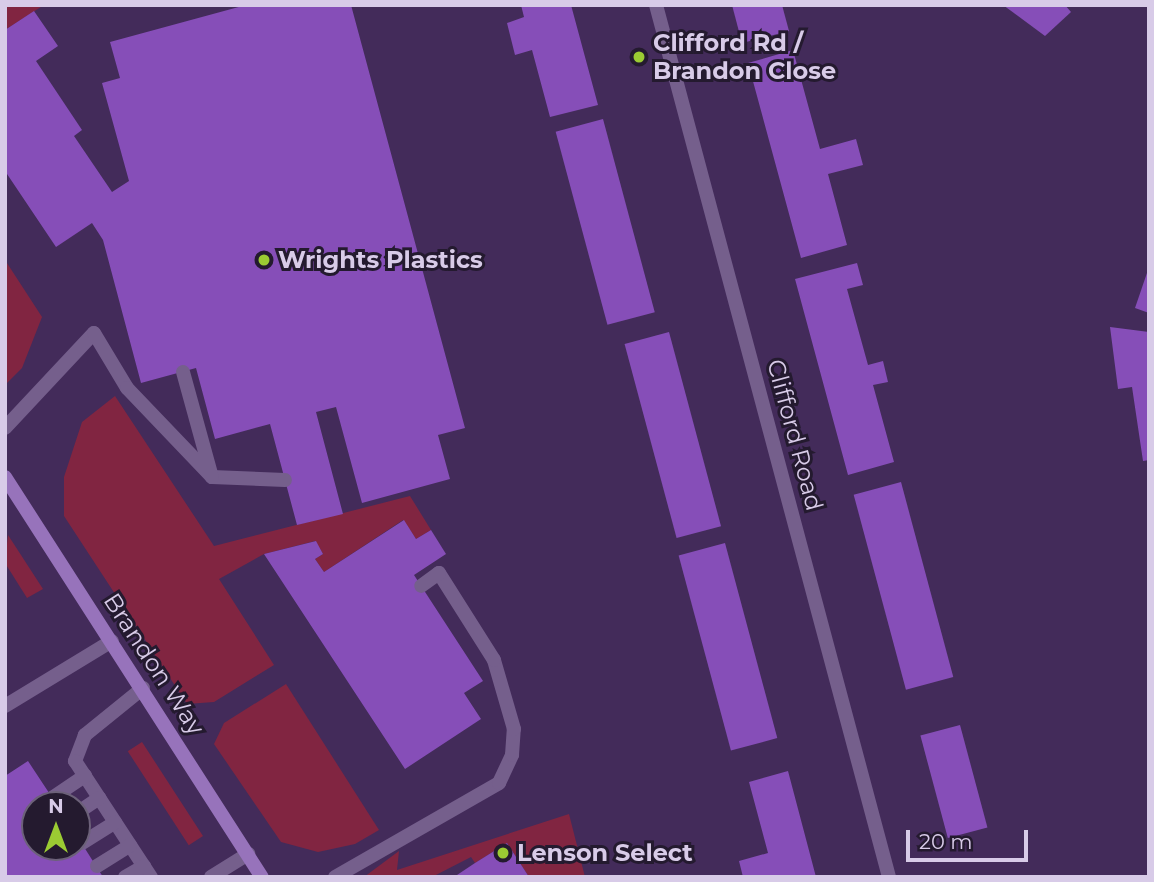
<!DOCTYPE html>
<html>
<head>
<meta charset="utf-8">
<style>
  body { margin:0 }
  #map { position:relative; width:1154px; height:882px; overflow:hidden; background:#432b5a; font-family:Montserrat,sans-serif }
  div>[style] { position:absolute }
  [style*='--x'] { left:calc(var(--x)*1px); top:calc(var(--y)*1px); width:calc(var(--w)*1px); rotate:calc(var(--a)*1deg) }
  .green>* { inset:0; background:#812541; transform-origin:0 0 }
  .building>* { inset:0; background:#864eb8; transform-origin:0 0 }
  .lane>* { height:14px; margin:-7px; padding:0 7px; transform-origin:7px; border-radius:7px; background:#755f8c }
  .street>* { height:14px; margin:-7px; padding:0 7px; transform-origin:7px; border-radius:7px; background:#755f8c }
  .secondary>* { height:14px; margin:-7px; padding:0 7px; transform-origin:7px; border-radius:7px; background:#9773bb }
  .dots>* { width:19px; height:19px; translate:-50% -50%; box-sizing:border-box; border:4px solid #241a2f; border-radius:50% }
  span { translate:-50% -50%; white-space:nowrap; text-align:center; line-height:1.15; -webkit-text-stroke:6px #241a2f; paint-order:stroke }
  .poi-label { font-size:24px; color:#d8cbe8; font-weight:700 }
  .left { translate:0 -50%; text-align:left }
  .street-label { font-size:24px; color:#d8cbe8 }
  .frame { position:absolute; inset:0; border:7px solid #d8cbe8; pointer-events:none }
  .north { position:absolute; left:21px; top:791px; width:70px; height:70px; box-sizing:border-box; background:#241a2f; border:2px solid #6c6179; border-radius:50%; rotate:0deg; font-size:19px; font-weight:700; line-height:28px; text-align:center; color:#d8cbe8 }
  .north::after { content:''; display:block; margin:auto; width:24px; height:32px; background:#9bcb33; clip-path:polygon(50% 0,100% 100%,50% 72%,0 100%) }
  .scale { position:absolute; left:906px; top:830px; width:122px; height:32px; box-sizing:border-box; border:4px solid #d8cbe8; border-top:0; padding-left:9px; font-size:21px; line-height:24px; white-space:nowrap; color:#d8cbe8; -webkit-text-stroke:5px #241a2f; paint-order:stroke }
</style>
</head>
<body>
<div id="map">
  <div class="green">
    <div style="clip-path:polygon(5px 5px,44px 5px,5px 30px)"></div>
    <div style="clip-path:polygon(5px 260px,42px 317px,22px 368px,5px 385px)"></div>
    <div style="clip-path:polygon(115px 396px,214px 546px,410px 496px,431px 530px,416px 539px,403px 520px,324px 572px,315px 559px,323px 554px,315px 541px,264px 554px,219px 579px,274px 665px,214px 702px,187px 704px,64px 516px,64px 477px,82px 422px)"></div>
    <div style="clip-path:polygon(8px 535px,43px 589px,27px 598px,5px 563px)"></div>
    <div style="clip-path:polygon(286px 684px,379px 830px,355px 844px,318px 852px,281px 842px,214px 744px,224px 723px)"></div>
    <div style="left:142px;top:742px;width:112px;height:17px;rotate:57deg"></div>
    <div style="clip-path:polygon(569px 814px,585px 877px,529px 877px,507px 843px,475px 863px,471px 857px,432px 877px,364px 877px,399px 851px,397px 870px)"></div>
  </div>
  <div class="building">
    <div style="clip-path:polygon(246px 5px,351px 5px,465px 428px,438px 435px,450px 479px,362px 503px,336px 407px,316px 412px,343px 514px,297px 525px,270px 424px,215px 439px,196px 368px,141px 383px,103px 240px,92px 223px,56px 247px,5px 171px,5px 30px,34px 11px,58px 46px,36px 61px,82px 130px,74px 136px,112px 192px,129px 181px,102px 83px,120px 78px,110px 42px)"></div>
    <div style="clip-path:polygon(521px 5px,571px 5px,598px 105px,550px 117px,532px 50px,515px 55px,507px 23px,524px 17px)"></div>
    <div style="clip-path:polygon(732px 5px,782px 5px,789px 31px,742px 43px)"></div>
    <div style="clip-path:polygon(1003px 5px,1065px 5px,1071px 12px,1045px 36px)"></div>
    <div style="clip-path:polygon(793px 50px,820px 149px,856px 139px,863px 165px,828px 174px,847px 245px,801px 258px,748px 63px)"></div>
    <div style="left:603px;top:119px;width:200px;height:49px;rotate:75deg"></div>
    <div style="clip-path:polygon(857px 263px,863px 285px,847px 289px,868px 365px,883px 361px,888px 382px,873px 385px,894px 462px,848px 475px,795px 279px)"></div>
    <div style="clip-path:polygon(1148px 270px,1149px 270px,1149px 313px,1135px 308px)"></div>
    <div style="clip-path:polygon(1110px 327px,1149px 332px,1149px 460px,1143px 461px,1132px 387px,1118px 389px)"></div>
    <div style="left:669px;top:332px;width:201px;height:46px;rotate:75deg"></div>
    <div style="left:901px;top:482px;width:202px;height:49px;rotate:75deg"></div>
    <div style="clip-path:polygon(404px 520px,416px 539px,431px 530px,446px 554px,414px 575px,483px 681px,464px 693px,481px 719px,405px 769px,264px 554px,316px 541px,323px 554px,315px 559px,324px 572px)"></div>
    <div style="left:725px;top:543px;width:202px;height:48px;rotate:75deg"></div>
    <div style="left:960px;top:725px;width:106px;height:41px;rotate:75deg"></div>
    <div style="clip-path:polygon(28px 761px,57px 805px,35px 805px,35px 847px,77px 847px,77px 836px,103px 877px,5px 877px,5px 776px)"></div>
    <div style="clip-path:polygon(788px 771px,816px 877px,743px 877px,739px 861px,768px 853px,749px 782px)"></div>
    <div style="clip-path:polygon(507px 843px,529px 877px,454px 877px,475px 863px)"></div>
  </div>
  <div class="lane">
    <div style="--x:183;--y:372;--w:109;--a:74.6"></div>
    <div style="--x:212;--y:477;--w:73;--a:2.4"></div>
    <div style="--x:5;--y:428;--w:130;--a:-46.9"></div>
    <div style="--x:94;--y:333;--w:64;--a:59"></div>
    <div style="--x:127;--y:388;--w:123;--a:46.3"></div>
    <div style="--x:143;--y:688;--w:75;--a:141"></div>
    <div style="--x:85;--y:735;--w:28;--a:111"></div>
    <div style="--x:75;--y:761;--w:139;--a:56.8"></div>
    <div style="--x:52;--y:798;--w:40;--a:-34"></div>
    <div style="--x:77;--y:813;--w:27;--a:-34"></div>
    <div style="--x:82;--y:843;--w:39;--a:-32"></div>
    <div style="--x:97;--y:866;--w:39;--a:-32"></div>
    <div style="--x:125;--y:877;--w:22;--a:-30"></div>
    <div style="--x:211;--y:877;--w:44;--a:-31.9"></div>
    <div style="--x:335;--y:877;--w:189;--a:-29.8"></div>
    <div style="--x:499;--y:783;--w:31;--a:-65"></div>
    <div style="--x:512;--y:755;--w:26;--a:-86"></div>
    <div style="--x:514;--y:729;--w:72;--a:-106.2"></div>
    <div style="--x:494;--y:660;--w:103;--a:-122.3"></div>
    <div style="--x:439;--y:573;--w:22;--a:144"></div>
  </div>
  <div class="street">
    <div style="--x:656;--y:5;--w:903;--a:75.04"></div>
    <div style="--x:5;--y:706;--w:125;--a:-31.3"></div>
  </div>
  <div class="secondary">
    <div style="--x:5;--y:477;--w:475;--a:57.3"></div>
  </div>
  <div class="dots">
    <div style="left:639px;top:57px;background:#9bcb33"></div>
    <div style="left:264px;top:260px;background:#9bcb33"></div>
    <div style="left:503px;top:853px;background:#9bcb33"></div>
  </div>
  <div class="poi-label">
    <span class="left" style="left:653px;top:57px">Clifford Rd /<br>Brandon Close</span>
    <span class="left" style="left:278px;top:260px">Wrights Plastics</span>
    <span class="left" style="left:517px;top:853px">Lenson Select</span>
  </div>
  <div class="street-label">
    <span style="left:795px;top:435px;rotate:75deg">Clifford Road</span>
    <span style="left:154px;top:664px;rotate:57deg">Brandon Way</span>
  </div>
  <div class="frame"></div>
  <div class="north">N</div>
  <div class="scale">20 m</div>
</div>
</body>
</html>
